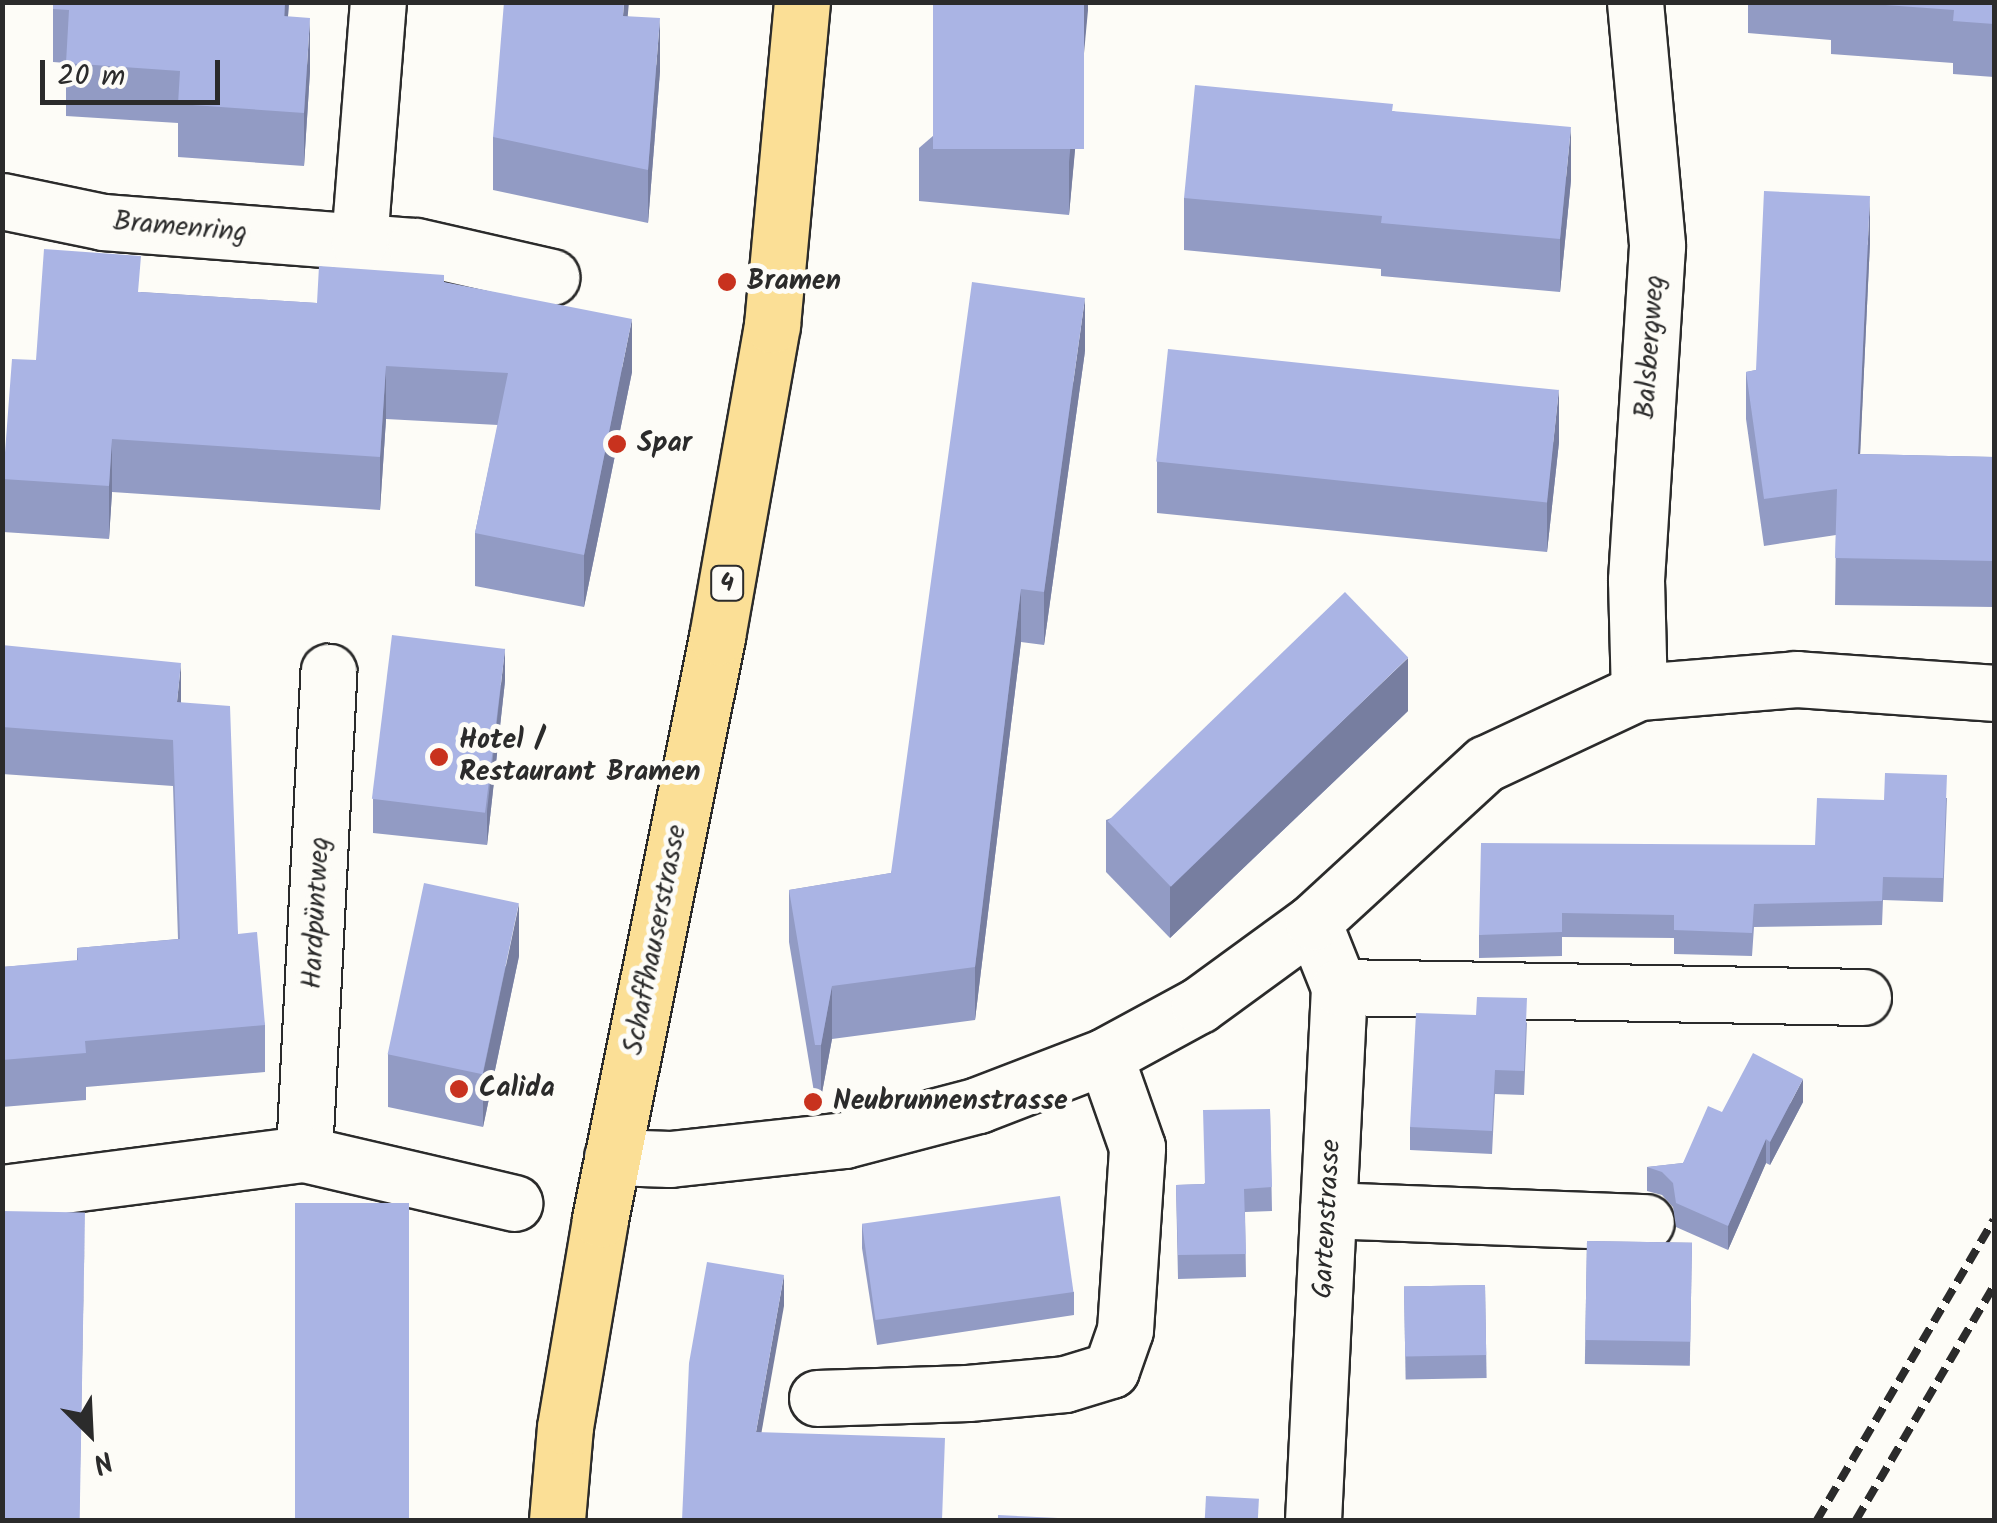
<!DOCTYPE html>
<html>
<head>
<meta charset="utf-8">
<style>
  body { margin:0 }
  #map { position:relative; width:1997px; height:1523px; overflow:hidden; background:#fdfcf7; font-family:Kalam,sans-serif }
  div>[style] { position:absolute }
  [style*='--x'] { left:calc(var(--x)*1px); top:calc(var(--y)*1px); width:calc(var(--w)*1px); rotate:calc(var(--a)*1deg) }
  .roads { filter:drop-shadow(2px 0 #2b2b2b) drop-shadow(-2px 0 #2b2b2b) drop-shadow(0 2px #2b2b2b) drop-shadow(0 -2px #2b2b2b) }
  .minor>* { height:55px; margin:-27.5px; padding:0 27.5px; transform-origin:27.5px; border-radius:27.5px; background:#fdfcf7 }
  .major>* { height:55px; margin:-27.5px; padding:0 27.5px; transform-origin:27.5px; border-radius:27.5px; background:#fbdf96 }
  .rail>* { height:8px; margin-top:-4px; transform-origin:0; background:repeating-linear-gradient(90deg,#2b2b2b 0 15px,transparent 0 23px) }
  .wall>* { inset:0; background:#929bc4; transform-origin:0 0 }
  .shaded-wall>* { inset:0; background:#777ea0 }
  .building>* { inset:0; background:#aab4e4; transform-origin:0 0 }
  .dots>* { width:28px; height:28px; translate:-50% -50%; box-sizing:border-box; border:5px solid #fdfcf7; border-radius:50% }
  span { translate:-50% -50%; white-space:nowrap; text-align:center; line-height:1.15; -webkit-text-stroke:10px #fdfcf7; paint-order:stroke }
  .shield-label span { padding:2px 8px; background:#fdfcf7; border:2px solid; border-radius:8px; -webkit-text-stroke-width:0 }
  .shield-label { font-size:25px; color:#2b2b2b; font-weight:700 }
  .street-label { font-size:28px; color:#2b2b2b }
  .poi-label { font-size:28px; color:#2b2b2b; font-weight:700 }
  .left { translate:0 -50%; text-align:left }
  .frame { position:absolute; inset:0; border:5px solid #2b2b2b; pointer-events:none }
  .north { position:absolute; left:40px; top:1383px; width:100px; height:100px; -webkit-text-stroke:8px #fdfcf7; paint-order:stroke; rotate:156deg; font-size:28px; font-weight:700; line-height:40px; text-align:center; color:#2b2b2b }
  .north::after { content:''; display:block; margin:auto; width:35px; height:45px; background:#2b2b2b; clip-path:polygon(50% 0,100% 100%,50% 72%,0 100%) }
  .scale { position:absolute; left:40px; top:60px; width:180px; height:45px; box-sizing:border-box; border:5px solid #2b2b2b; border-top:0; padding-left:12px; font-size:30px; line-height:35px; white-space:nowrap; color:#2b2b2b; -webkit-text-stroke:8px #fdfcf7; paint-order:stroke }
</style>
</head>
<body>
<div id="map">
  <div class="roads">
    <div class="minor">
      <div style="--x:1635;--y:2;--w:245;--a:84.8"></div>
      <div style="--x:1657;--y:246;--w:335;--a:93.6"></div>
      <div style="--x:1636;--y:580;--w:112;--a:88.5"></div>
      <div style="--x:2;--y:201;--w:103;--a:11.7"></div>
      <div style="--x:103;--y:222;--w:314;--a:4.4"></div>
      <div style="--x:416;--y:246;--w:139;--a:12.9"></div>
      <div style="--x:359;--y:242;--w:241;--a:-85.5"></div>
      <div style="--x:1313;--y:922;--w:70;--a:68.2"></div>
      <div style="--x:1339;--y:987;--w:534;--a:92.79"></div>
      <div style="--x:1339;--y:987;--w:524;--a:1.09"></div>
      <div style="--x:304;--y:1154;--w:483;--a:-87.1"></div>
      <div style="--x:612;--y:1157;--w:58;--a:2"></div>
      <div style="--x:670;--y:1159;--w:176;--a:-6.2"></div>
      <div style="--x:845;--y:1140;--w:138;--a:-14.7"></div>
      <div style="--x:978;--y:1105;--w:136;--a:-21.1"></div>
      <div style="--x:1105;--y:1056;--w:107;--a:-28.5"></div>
      <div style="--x:1199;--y:1005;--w:141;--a:-36.1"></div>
      <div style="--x:1313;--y:922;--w:234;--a:-42.6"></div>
      <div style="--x:1485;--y:764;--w:170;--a:-25.1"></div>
      <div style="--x:1639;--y:692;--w:158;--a:-4.7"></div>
      <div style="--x:1796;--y:679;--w:198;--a:4"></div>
      <div style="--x:2;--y:1193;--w:305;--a:-7.4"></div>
      <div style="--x:304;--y:1154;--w:216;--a:13.1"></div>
      <div style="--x:1328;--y:1210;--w:318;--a:2.2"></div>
      <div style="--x:817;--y:1398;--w:151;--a:-1.9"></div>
      <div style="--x:968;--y:1393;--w:97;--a:-5.3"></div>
      <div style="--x:1065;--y:1384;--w:48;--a:-16.9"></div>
      <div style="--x:1111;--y:1370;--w:42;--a:-70.7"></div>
      <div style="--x:1125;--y:1330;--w:183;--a:-86.2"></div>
      <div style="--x:1137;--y:1147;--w:96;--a:-109.4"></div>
    </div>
    <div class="major">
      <div style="--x:557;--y:1520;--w:93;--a:-85.1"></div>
      <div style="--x:565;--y:1427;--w:211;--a:-80.4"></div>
      <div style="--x:600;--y:1219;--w:594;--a:-78.63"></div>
      <div style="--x:717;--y:637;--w:317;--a:-80"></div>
      <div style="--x:772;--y:325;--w:324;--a:-84.7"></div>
    </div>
  </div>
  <div class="rail">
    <div style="--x:1817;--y:1520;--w:348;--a:-59.5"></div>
    <div style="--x:1856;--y:1520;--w:272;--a:-59.5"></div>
  </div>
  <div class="wall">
    <div style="clip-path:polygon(53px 2px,289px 2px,288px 17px,310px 71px,304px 166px,178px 157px,178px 123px,66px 116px,66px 63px,53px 62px)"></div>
    <div style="clip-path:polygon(1088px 2px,1069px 215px,919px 201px,919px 148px)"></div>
    <div style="clip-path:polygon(1748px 2px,1994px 2px,1994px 77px,1953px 74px,1953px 63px,1831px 54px,1831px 40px,1748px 33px)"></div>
    <div style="clip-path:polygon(628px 16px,660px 71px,648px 223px,493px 190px,493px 137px)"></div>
    <div style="clip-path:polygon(1393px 111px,1571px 180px,1560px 292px,1381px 276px,1381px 269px,1184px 250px,1184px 198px)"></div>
    <div style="clip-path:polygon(1870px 242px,1860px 454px,1994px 457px,1994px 607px,1835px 605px,1836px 535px,1764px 546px,1746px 419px,1746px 372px,1756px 370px)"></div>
    <div style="clip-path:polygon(444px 282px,632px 372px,584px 607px,475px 586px,475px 533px,498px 425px,386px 419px,380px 510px,112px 492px,109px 539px,3px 532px,3px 479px,36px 360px,141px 292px,317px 303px)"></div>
    <div style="clip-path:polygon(1085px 351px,1044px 645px,1021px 642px,975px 1020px,832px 1039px,821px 1098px,815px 1098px,789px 942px,789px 890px,891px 873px)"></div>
    <div style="clip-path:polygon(1559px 442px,1547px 552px,1157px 513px,1157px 461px)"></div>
    <div style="clip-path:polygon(2px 645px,181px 702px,238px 934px,265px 1025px,265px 1072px,86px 1087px,86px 1100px,2px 1107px,2px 967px,77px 961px,77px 948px,178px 939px,173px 786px,2px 774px)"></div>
    <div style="clip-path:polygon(505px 681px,487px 845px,373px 833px,373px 799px)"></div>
    <div style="clip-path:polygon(1408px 711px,1170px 938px,1106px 872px,1106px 820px)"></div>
    <div style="clip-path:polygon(1947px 798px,1943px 902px,1883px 900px,1882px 925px,1754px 927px,1752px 956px,1674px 954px,1674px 938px,1562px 937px,1562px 956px,1479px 958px,1479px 935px,1815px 845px,1884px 800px)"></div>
    <div style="clip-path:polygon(519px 956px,483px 1127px,388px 1107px,388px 1054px)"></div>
    <div style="clip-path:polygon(1527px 1022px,1524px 1095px,1495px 1094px,1492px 1154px,1410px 1150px,1410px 1127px)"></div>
    <div style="clip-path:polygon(1803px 1102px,1770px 1165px,1766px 1163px,1728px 1250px,1676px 1227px,1673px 1207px,1662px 1195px,1647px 1191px,1647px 1167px,1683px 1163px,1722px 1112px)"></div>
    <div style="clip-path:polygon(1270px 1109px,1272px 1211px,1245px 1212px,1246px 1277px,1178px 1279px,1176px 1185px,1204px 1184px)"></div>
    <div style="clip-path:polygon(862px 1225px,1074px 1292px,1074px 1315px,877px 1345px,862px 1248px)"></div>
    <div style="left:1587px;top:1241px;width:105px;height:123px;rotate:1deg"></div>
    <div style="left:1485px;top:1285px;width:93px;height:81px;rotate:89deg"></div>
  </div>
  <div class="shaded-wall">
    <div style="clip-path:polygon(285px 2px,289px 2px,284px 69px)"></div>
    <div style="clip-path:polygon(624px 2px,629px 2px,623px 68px,623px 16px)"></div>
    <div style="clip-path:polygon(1084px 2px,1088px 2px,1088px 10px,1069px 215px,1069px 162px)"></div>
    <div style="clip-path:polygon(310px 18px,310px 71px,304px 166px,304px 113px)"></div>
    <div style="clip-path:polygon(660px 18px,660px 71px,648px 223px,648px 170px)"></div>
    <div style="clip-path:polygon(1571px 127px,1571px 180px,1560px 292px,1560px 239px)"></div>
    <div style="clip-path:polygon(1870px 196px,1870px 242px,1858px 500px,1858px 454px)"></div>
    <div style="clip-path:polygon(1085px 298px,1085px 351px,1044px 645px,1044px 592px)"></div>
    <div style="clip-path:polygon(632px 319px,632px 372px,584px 607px,584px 555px)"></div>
    <div style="clip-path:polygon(386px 366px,386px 419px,380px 510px,380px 457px)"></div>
    <div style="clip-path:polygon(1559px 389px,1559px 442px,1547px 552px,1547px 499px)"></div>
    <div style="clip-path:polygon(112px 439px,112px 492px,109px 539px,109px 486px)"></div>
    <div style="clip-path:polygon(1021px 589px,1021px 642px,975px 1020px,975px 967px)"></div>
    <div style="clip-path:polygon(505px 648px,505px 681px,487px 845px,487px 811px)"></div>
    <div style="clip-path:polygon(1408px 658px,1408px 711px,1170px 938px,1170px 885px)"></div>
    <div style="clip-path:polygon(181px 663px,181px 709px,177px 702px)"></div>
    <div style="clip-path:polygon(519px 904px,519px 956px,483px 1127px,483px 1074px)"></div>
    <div style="clip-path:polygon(832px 986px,832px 1039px,821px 1098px,821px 1045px)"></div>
    <div style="clip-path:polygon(1803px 1079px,1803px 1102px,1770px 1165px,1770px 1142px)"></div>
    <div style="clip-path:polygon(1766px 1139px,1766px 1163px,1728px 1250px,1728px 1226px)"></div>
    <div style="clip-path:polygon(85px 1213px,79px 1520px,78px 1520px)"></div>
    <div style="clip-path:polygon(784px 1275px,784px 1306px,756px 1463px,756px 1432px)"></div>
  </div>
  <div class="building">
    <div style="clip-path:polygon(53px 2px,285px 2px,284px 16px,310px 18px,304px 113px,178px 104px,180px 71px,66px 63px,69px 10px,53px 9px)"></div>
    <div style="clip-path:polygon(504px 2px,624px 2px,623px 16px,660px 18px,648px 170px,493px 137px)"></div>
    <div style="left:933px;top:2px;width:151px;height:147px"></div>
    <div style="clip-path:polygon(1844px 2px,1994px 2px,1994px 24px,1953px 21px,1954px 10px)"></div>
    <div style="clip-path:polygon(1195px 85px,1393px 104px,1392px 111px,1571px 127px,1560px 239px,1381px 223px,1382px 216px,1184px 198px)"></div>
    <div style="clip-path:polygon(1764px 191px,1870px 196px,1858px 454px,1994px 457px,1994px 561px,1835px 558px,1837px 489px,1764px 499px,1746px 372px,1756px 370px)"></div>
    <div style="clip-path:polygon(44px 249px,141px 256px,138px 292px,317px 303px,319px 266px,444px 275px,444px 282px,632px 319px,584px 555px,475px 533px,508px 373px,386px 366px,380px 457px,112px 439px,109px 486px,3px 479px,12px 359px,36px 360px)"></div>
    <div style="clip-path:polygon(972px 282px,1085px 298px,1044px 592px,1021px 589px,975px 967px,832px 986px,821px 1045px,815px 1045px,789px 890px,891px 873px)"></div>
    <div style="left:1168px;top:349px;width:393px;height:113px;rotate:6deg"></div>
    <div style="left:1345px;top:592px;width:91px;height:330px;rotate:46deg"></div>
    <div style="left:392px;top:635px;width:114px;height:165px;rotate:7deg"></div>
    <div style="clip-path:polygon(2px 645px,181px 663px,177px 702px,230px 706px,238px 934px,257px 932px,265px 1025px,85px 1041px,86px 1053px,2px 1060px,2px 967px,78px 960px,77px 948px,180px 939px,173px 740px,2px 727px)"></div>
    <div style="clip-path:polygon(1885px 773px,1947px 775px,1943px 878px,1883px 877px,1882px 901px,1754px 904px,1752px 933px,1674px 930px,1674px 915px,1562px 913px,1562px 932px,1479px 935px,1481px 843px,1815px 845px,1817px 798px,1884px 800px)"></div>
    <div style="left:424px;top:883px;width:97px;height:175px;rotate:12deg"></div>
    <div style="clip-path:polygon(1477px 997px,1527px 998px,1524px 1071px,1495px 1070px,1492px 1131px,1410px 1127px,1416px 1013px,1476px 1015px)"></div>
    <div style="clip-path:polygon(1753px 1053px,1803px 1079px,1770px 1142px,1766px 1139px,1728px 1226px,1676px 1203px,1673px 1183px,1662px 1172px,1647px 1167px,1683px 1163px,1708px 1106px,1722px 1112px)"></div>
    <div style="clip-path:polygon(1270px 1109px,1272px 1187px,1244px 1189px,1246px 1254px,1178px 1255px,1176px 1185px,1205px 1184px,1203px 1110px)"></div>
    <div style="left:1060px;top:1196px;width:97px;height:200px;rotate:82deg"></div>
    <div style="left:295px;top:1203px;width:114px;height:317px"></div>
    <div style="left:2px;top:1211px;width:83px;height:309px;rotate:1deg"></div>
    <div style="left:1587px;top:1241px;width:105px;height:99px;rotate:1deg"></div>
    <div style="clip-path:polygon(707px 1262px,784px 1275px,756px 1432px,945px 1438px,942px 1520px,759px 1519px,759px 1520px,682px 1520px,689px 1363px)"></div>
    <div style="left:1485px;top:1285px;width:70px;height:81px;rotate:89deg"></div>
    <div style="left:1206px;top:1496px;width:53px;height:24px;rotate:3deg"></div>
    <div style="clip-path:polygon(998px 1515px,1100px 1520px,998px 1520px)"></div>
  </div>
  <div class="dots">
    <div style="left:727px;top:282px;background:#c8321e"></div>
    <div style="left:617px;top:444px;background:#c8321e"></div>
    <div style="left:439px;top:757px;background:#c8321e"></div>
    <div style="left:459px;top:1089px;background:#c8321e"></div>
    <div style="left:813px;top:1102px;background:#c8321e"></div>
  </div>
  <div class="shield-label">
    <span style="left:727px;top:583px">4</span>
  </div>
  <div class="street-label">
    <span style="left:180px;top:228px;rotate:5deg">Bramenring</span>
    <span style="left:1651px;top:347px;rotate:-86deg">Balsbergweg</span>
    <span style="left:317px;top:913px;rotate:-87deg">Hardpüntweg</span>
    <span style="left:656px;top:940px;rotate:-79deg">Schaffhauserstrasse</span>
    <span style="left:1328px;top:1219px;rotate:-87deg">Gartenstrasse</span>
  </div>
  <div class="poi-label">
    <span class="left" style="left:747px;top:282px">Bramen</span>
    <span class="left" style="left:637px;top:444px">Spar</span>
    <span class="left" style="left:459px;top:757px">Hotel /<br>Restaurant Bramen</span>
    <span class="left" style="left:479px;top:1089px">Calida</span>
    <span class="left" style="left:833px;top:1102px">Neubrunnenstrasse</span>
  </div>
  <div class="frame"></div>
  <div class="north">N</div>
  <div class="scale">20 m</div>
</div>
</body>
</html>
